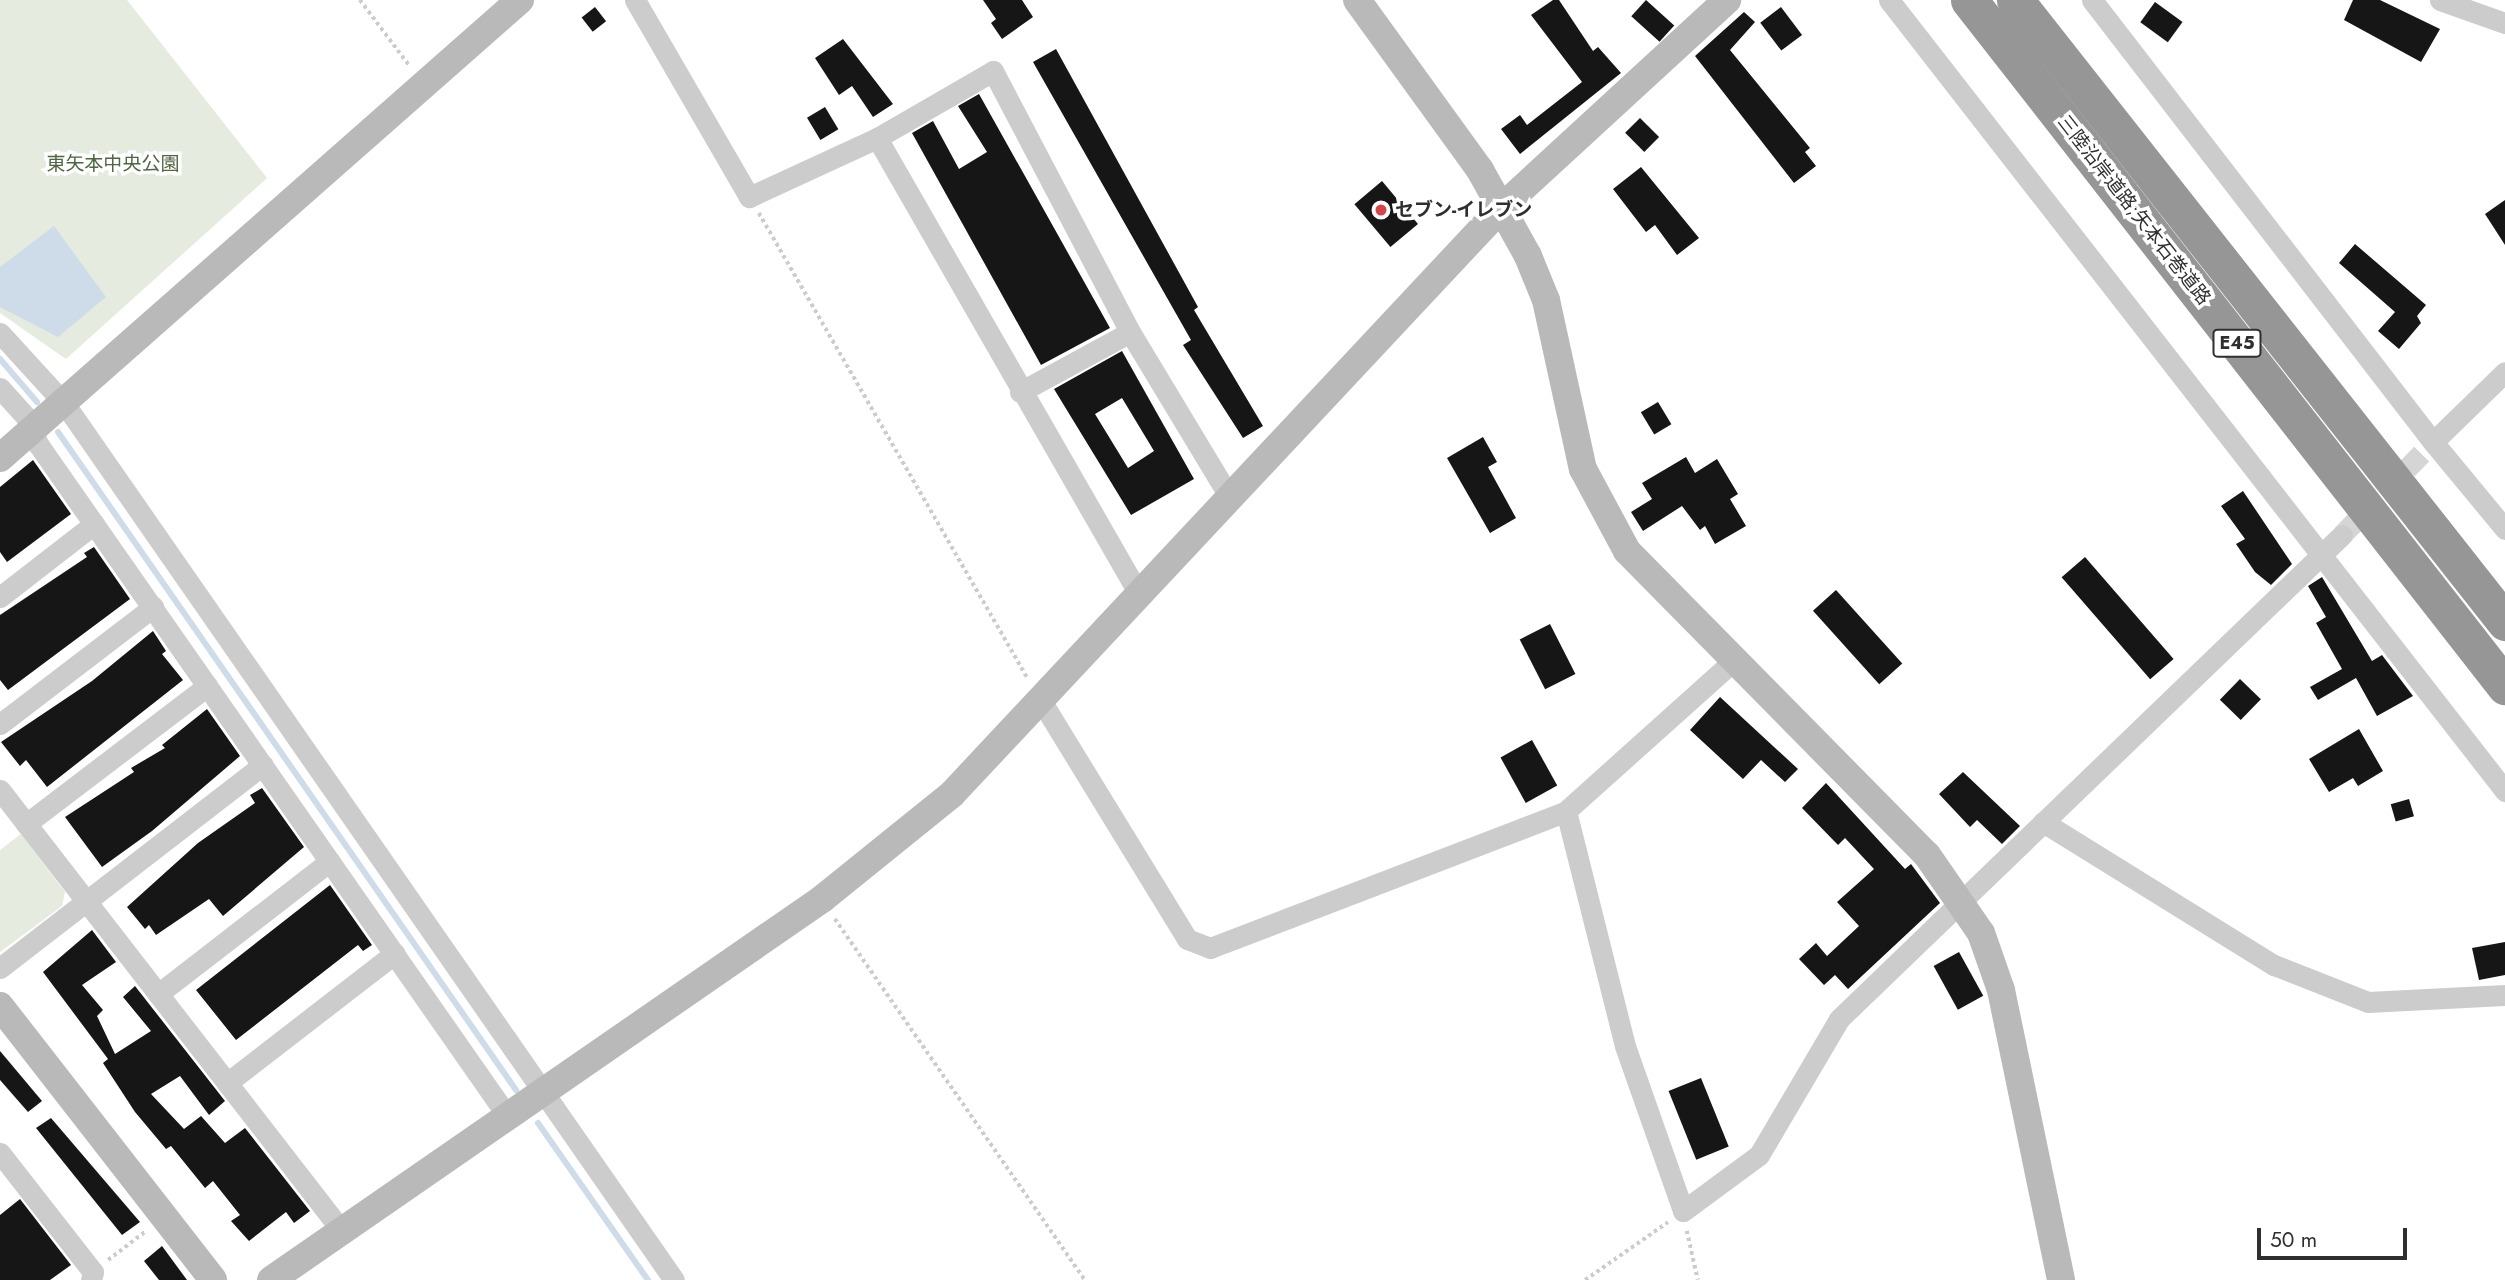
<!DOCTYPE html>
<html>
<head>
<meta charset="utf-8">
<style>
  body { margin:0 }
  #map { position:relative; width:2505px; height:1280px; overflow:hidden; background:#fff; font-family:Jost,"Noto Sans JP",sans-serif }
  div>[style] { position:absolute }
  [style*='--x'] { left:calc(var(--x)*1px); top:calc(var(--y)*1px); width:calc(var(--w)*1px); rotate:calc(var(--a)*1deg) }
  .green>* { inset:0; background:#e5ebdf }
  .water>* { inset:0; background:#cddce8 }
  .stream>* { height:6px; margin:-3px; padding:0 3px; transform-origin:3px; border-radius:3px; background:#cddce8 }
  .building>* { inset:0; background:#161616; transform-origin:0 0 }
  .street-tunnel>* { height:21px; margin-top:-10.5px; transform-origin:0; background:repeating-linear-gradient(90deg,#d5d5d5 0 21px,transparent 0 31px) }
  .path>* { height:3.5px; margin-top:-1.75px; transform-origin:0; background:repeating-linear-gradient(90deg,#ccc 0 3.5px,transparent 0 7px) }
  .street>* { height:21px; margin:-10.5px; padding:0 10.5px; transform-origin:10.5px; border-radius:10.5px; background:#ccc }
  .secondary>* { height:28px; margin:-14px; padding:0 14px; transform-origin:14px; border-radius:14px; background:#b9b9b9 }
  .highway>* { height:37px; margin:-18.5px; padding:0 18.5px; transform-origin:18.5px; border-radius:18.5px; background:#969696 }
  .dots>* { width:19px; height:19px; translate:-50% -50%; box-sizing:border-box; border:4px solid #fff; border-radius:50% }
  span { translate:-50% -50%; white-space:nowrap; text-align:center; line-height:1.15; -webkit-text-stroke:7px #fff; paint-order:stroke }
  .shield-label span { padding:2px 5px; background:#fff; border:2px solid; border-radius:5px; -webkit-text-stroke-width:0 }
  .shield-label { font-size:18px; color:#2f2f2f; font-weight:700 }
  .park-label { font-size:19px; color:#516641 }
  .poi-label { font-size:19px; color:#2f2f2f; font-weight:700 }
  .left { translate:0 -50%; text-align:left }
  .street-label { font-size:19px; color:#2f2f2f }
  .scale { position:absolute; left:2257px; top:1228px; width:150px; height:32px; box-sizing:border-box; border:4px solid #2f2f2f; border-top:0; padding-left:9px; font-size:21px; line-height:24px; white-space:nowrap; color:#2f2f2f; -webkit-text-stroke:5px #fff; paint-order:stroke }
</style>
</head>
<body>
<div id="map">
  <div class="green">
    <div style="clip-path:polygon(0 0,127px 0,267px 178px,66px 359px,0 313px)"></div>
    <div style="clip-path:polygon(21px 834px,65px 892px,62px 906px,0 952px,0 850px)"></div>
  </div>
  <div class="water">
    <div style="clip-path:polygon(54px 226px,106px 297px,58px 337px,0 307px,0 267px)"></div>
  </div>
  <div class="stream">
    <div style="--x:0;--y:359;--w:57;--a:49.3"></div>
    <div style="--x:58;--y:432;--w:802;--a:55.16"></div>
    <div style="--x:538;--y:1123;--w:192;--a:55"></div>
  </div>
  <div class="building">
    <div style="clip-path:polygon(983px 0,1022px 0,1033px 17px,1002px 39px,991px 23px,996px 19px)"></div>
    <div style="clip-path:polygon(1553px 0,1559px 0,1593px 51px,1598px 47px,1621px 73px,1520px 154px,1501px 129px,1520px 115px,1527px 125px,1582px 82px,1531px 15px)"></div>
    <div style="left:1646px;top:0;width:38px;height:22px;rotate:42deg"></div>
    <div style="clip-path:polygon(2353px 0,2380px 0,2440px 29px,2421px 62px,2344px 20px)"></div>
    <div style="left:2155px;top:2px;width:34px;height:25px;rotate:36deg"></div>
    <div style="left:595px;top:7px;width:18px;height:17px;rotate:52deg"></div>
    <div style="left:1781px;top:7px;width:35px;height:26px;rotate:53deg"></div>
    <div style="clip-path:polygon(1744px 12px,1755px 22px,1730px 50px,1810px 148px,1805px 152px,1816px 166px,1794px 183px,1695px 56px)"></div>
    <div style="clip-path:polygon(843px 39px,893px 104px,873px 117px,852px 86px,839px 95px,815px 58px)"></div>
    <div style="clip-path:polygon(1056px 49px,1198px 307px,1194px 310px,1263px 426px,1243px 438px,1183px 345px,1191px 340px,1033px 62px)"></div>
    <div style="clip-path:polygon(979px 94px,1110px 328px,1041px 365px,912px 133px,933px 121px,959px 169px,987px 152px,958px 106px)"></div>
    <div style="left:825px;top:107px;width:26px;height:21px;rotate:59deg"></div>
    <div style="left:1640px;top:118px;width:27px;height:21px;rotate:45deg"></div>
    <div style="clip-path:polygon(1641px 167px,1699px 238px,1677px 255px,1655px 225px,1646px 232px,1613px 189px)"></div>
    <div style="left:1382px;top:181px;width:56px;height:36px;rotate:50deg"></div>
    <div style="clip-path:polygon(2505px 200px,2505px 245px,2485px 214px)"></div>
    <div style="clip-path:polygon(2355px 244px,2426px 305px,2417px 316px,2421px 323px,2399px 349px,2378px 331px,2395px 312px,2339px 263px)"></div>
    <div style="clip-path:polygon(evenodd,1122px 351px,1194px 479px,1131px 515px,1054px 389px,1122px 351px,1122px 398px,1154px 451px,1128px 468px,1095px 414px,1122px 398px)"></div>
    <div style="left:1658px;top:402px;width:26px;height:20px;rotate:59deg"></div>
    <div style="clip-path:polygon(1483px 437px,1497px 462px,1488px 467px,1516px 518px,1490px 533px,1447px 458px)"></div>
    <div style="clip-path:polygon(1686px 457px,1695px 473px,1717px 459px,1738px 494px,1730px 499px,1746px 526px,1715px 544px,1705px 526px,1700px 530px,1682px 506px,1643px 531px,1631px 512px,1652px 499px,1642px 483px)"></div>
    <div style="clip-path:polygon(33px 460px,71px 514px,7px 562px,0 552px,0 487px)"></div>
    <div style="clip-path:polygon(2243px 491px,2292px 564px,2271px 585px,2255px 572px,2236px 544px,2245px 539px,2221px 506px)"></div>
    <div style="clip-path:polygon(94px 547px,130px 599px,8px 690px,0 680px,0 615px,87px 557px,84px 553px)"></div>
    <div style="left:2085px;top:557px;width:135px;height:31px;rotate:49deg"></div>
    <div style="clip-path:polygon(2322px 577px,2372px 661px,2382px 655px,2413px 696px,2377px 716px,2356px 678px,2318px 700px,2310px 687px,2342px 669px,2316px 623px,2326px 617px,2308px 586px)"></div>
    <div style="left:1836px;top:590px;width:99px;height:31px;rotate:48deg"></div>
    <div style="left:1550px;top:624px;width:56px;height:34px;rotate:63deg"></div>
    <div style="clip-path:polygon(153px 631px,166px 651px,162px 654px,183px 680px,47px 787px,26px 760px,20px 766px,1px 742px,92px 681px)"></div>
    <div style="left:2240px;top:679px;width:29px;height:29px;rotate:44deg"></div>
    <div style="clip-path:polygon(1720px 697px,1798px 769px,1785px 782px,1761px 760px,1743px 779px,1690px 730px)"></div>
    <div style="clip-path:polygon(207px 709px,240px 756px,152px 831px,102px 867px,65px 817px,134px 772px,131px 768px,165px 748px,162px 745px)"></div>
    <div style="clip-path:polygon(2359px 729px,2383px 771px,2358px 786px,2353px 778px,2329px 792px,2309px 759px)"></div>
    <div style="left:1532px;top:740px;width:52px;height:36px;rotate:61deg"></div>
    <div style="clip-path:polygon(1963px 772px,2020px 826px,2002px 844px,1977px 820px,1970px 827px,1939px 794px)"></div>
    <div style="clip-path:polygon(1826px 783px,1905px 869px,1911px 864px,1940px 903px,1848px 989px,1835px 975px,1824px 985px,1799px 959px,1816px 943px,1827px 956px,1859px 926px,1837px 902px,1874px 869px,1845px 838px,1838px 845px,1802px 808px)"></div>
    <div style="clip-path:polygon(262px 788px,304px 847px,223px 916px,209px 899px,156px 935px,149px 925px,145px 929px,127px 907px,198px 843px,255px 803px,250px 795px)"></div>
    <div style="left:2409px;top:799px;width:18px;height:19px;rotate:74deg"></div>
    <div style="clip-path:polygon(330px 885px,372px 945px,363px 951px,358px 945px,236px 1040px,196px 990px)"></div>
    <div style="clip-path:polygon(92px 930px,116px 962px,82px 985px,103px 1010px,97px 1016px,115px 1054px,151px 1031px,123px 997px,135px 986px,225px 1101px,209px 1115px,180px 1076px,151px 1094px,184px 1129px,201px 1116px,225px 1143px,245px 1128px,310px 1211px,294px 1223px,286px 1212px,249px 1241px,231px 1221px,240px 1215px,213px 1181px,205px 1188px,171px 1146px,166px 1149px,135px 1112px,103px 1063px,108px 1059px,43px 972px)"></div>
    <div style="clip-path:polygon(2505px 942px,2505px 975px,2479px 980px,2472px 948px)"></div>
    <div style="left:1959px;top:952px;width:50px;height:29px;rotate:61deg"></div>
    <div style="clip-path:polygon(0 1051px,42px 1101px,28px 1112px,0 1080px)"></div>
    <div style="left:1701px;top:1078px;width:74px;height:35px;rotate:68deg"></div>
    <div style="clip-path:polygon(51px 1118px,140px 1222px,122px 1235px,36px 1128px)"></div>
    <div style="clip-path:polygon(20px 1199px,71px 1265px,50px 1280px,0 1280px,0 1215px)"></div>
    <div style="clip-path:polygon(162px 1246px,187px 1280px,159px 1280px,144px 1261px)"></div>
  </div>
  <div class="street-tunnel">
    <div style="--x:2342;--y:535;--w:130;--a:-45.6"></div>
  </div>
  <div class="path">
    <div style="--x:360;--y:0;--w:81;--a:53"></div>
    <div style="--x:759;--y:213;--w:538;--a:60"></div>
    <div style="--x:835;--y:919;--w:439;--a:55.3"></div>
    <div style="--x:1687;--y:1231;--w:50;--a:77.3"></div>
    <div style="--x:108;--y:1260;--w:48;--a:-37.3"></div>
    <div style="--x:1585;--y:1280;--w:101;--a:-34.9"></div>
  </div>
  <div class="street">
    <div style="--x:635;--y:0;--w:228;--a:59.9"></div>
    <div style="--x:749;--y:197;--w:141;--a:-24.7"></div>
    <div style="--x:877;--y:138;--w:134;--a:-30"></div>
    <div style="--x:993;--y:71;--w:295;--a:62.3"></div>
    <div style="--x:1130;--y:332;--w:194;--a:58.9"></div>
    <div style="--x:1889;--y:0;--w:1003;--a:52.09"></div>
    <div style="--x:2092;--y:0;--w:558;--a:52.35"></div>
    <div style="--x:2433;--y:442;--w:113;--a:50.4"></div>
    <div style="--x:2440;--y:0;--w:69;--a:19.5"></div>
    <div style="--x:877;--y:138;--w:528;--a:60.13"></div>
    <div style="--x:0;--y:333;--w:95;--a:47.6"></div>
    <div style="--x:64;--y:403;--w:1068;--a:55.18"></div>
    <div style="--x:0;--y:388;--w:39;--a:48"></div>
    <div style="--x:26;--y:417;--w:30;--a:66"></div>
    <div style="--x:38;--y:444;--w:821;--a:55.07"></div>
    <div style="--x:1020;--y:392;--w:125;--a:-28.6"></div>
    <div style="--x:2433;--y:442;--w:100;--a:-44.2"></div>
    <div style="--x:0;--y:597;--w:119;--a:-37.8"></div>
    <div style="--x:1040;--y:699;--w:281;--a:58.5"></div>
    <div style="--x:1187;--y:939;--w:25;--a:21"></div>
    <div style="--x:1210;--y:948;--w:381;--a:-21"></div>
    <div style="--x:1566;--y:811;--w:226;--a:-41.9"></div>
    <div style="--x:0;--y:724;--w:193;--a:-37.4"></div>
    <div style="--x:0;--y:790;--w:558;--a:52.21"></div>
    <div style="--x:1566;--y:811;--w:242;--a:75.9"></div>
    <div style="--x:1625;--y:1046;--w:175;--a:70.6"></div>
    <div style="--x:1683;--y:1211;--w:94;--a:-36.4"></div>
    <div style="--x:1759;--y:1155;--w:158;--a:-59.5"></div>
    <div style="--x:1839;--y:1019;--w:698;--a:-43.9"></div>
    <div style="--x:2043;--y:822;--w:272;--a:31.8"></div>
    <div style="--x:2274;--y:965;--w:101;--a:21.5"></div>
    <div style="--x:2368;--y:1002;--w:137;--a:-2.9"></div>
    <div style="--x:26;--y:824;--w:228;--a:-37.3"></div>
    <div style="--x:0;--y:968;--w:332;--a:-37.7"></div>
    <div style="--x:158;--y:994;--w:217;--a:-37.7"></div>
    <div style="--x:227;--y:1083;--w:212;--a:-37.7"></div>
    <div style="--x:0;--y:1153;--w:151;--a:52"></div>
    <div style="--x:93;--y:1272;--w:8;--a:104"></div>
  </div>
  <div class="secondary">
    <div style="--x:1357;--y:0;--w:210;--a:54.1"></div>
    <div style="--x:1480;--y:170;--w:98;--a:60.8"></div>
    <div style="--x:1528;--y:256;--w:48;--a:67.8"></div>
    <div style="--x:1546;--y:300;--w:173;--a:77.7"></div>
    <div style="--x:1583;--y:469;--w:93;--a:61.8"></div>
    <div style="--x:1627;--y:551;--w:427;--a:45.4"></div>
    <div style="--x:1927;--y:855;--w:95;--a:55.3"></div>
    <div style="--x:1981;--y:933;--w:60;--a:70.7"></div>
    <div style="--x:2001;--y:990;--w:296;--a:78.3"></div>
    <div style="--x:0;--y:458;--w:693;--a:-41.37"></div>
    <div style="--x:0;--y:1006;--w:347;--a:52.1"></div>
    <div style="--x:271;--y:1280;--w:670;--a:-34.66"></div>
    <div style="--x:822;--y:899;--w:167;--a:-38.9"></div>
    <div style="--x:952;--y:794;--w:804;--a:-46.86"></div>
    <div style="--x:1502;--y:207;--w:306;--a:-42.6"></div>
  </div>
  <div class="highway">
    <div style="--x:1969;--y:0;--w:871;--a:52"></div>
    <div style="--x:2015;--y:0;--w:792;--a:51.77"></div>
  </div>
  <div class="dots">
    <div style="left:1381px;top:210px;background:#d34549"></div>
  </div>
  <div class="shield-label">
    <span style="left:2237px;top:343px">E45</span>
  </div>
  <div class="park-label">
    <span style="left:113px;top:164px">東矢本中央公園</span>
  </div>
  <div class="poi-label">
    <span class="left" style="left:1395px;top:210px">セブン-イレブン</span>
  </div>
  <div class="street-label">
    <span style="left:2134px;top:210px;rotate:52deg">三陸沿岸道路;矢本石巻道路</span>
  </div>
  <div class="scale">50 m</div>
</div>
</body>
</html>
